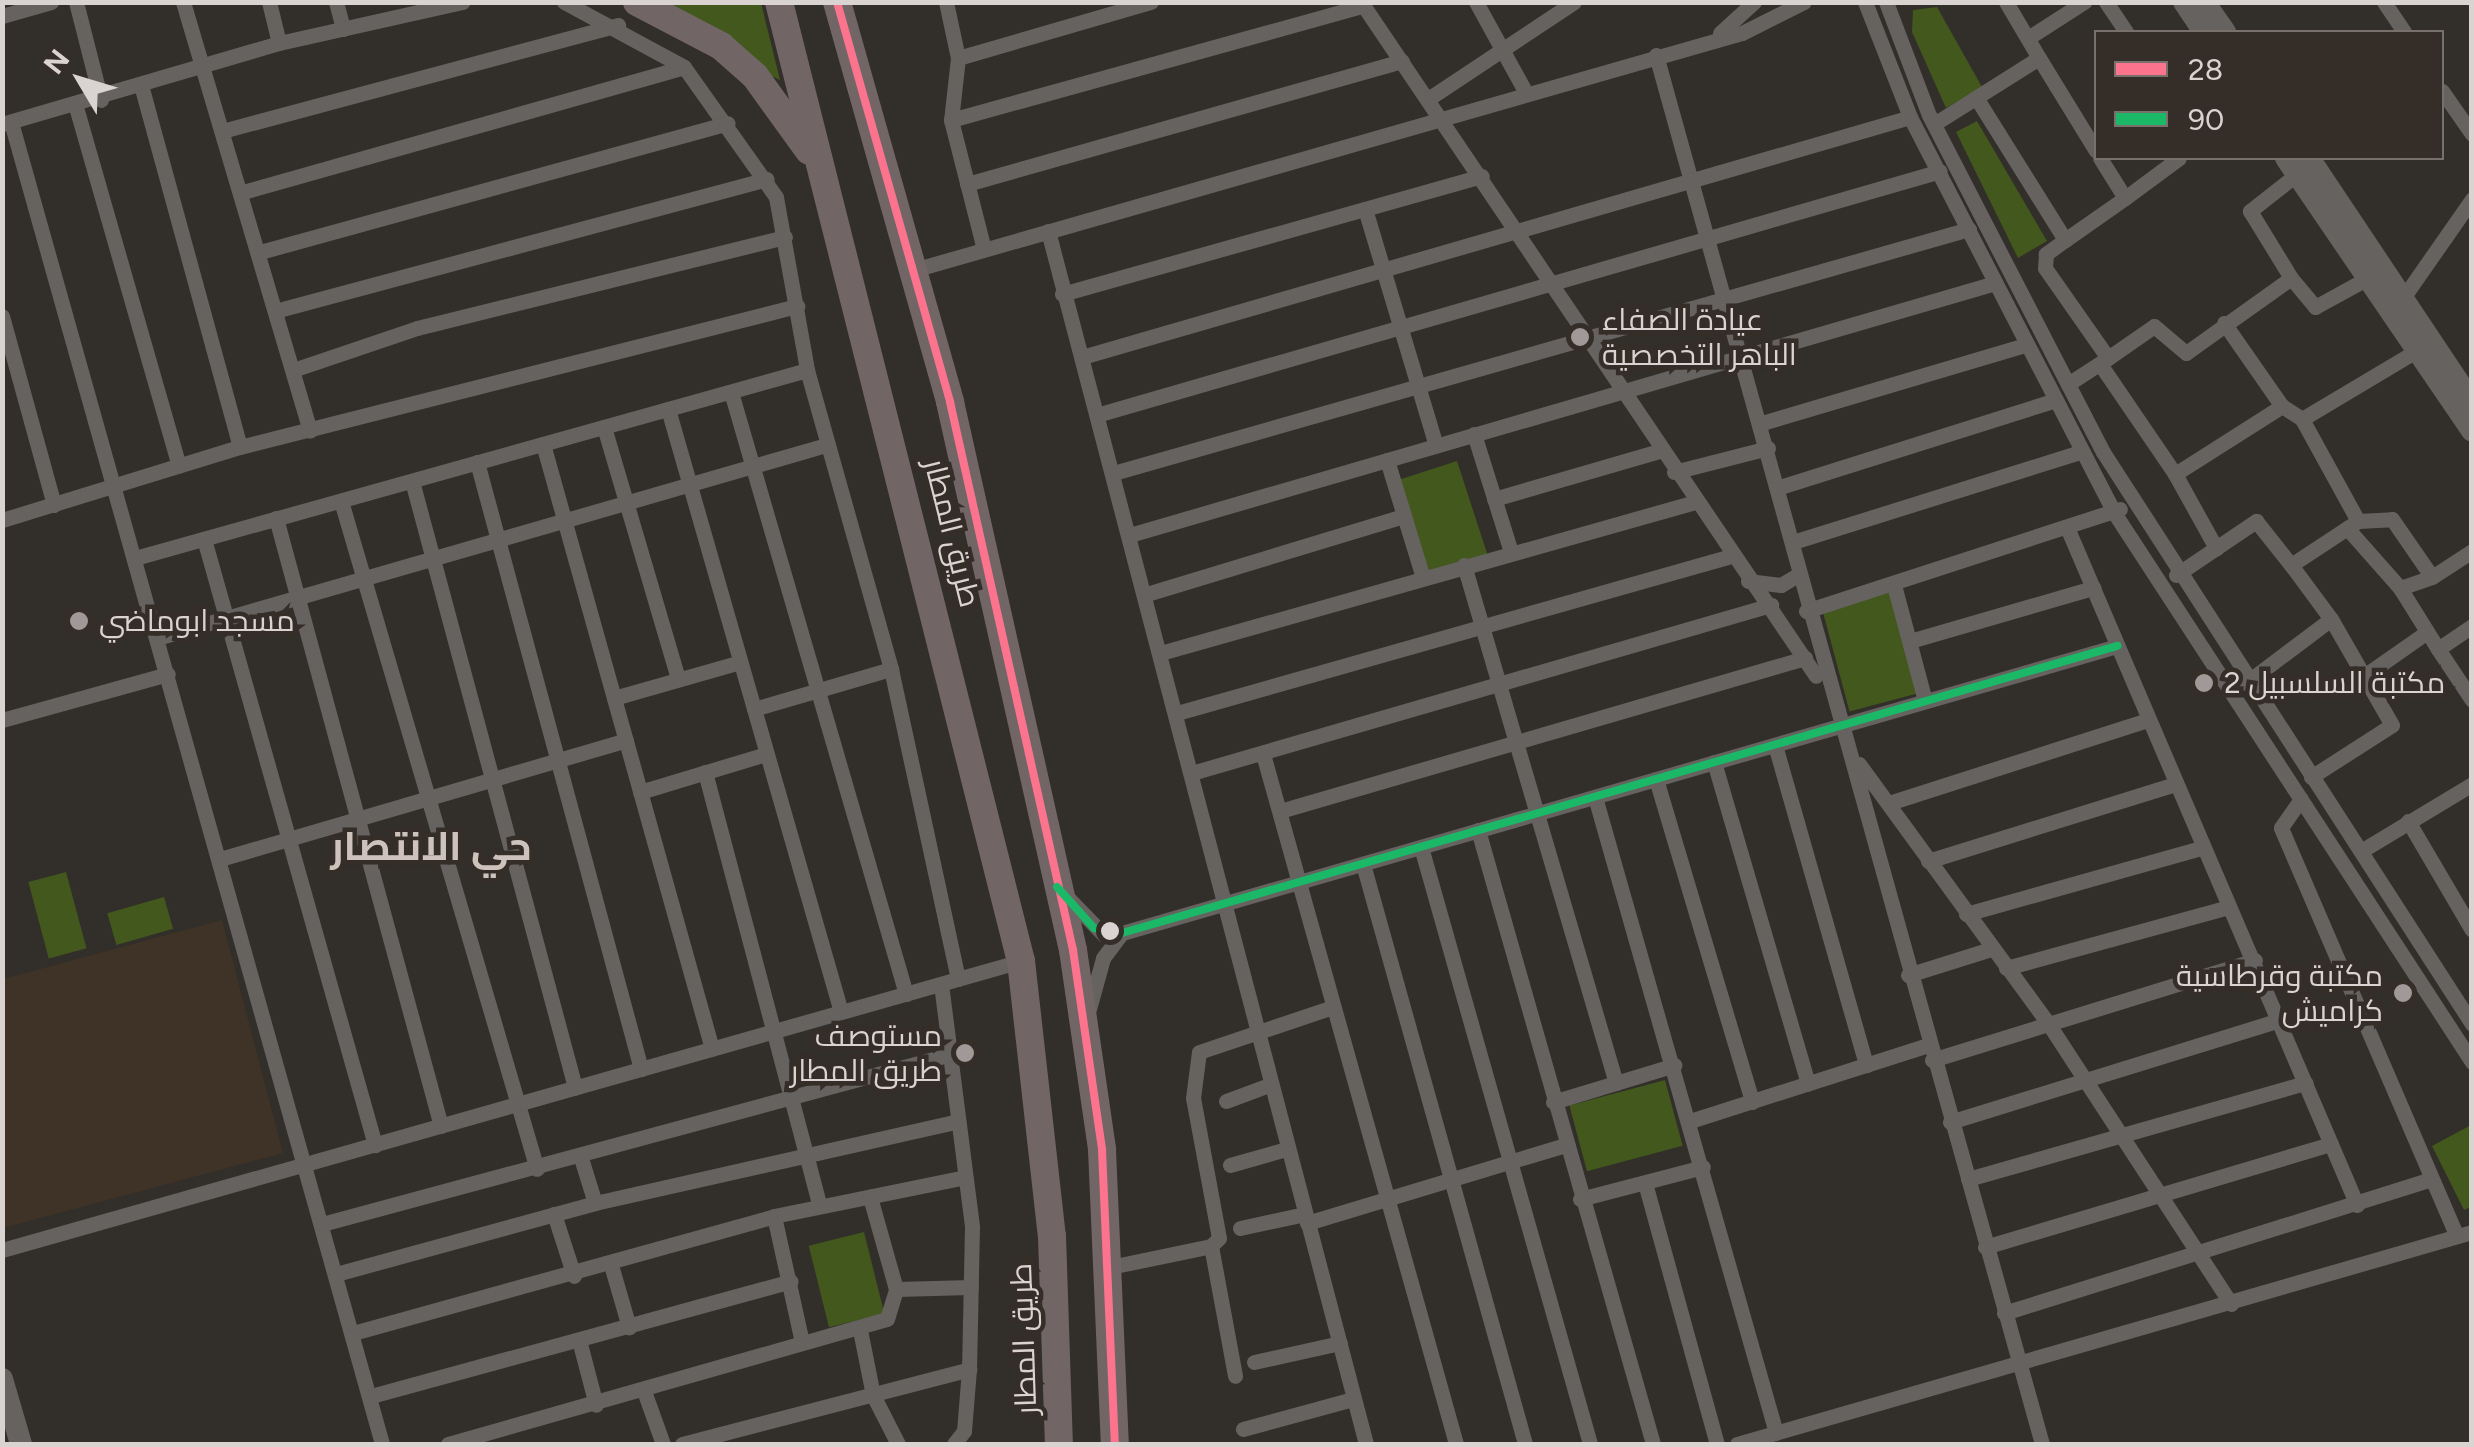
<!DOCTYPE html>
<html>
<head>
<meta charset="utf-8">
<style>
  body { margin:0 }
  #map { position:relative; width:2474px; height:1447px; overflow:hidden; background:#322e2a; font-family:Figtree,Cairo,sans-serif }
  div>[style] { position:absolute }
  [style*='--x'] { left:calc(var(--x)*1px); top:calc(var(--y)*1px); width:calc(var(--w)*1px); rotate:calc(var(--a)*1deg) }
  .industrial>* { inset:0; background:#3e3326 }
  .green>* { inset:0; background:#42581d; transform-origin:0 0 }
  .street>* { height:15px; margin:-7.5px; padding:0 7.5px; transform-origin:7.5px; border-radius:7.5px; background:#656260 }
  .secondary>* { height:22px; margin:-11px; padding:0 11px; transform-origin:11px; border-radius:11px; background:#656260 }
  .highway>* { height:28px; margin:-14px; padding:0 14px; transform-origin:14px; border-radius:14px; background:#726566 }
  .bus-1>* { height:8px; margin:-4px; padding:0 4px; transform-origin:4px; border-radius:4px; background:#fc738d }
  .bus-2>* { height:8px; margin:-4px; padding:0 4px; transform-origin:4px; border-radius:4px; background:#1ab867 }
  .dots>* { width:28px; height:28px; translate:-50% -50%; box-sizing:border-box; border:5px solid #352d27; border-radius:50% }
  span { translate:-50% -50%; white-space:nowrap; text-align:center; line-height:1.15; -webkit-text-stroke:9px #352d27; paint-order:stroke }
  .poi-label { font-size:30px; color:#d9d4d1 }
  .left { translate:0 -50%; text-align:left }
  .right { translate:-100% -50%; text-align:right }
  .street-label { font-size:30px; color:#d9d4d1 }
  .district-label { font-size:40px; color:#cdc3bc; font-weight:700 }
  .frame { position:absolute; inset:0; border:5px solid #d9d4d1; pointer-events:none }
  .legend { position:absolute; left:2094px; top:30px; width:350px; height:130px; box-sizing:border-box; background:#352d27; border:2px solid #77706b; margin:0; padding:12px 18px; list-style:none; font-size:30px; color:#d9d4d1 }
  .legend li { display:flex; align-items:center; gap:20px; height:50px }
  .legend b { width:50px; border:2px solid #77706b }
  .north { position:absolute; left:30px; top:30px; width:100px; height:100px; -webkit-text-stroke:8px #352d27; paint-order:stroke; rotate:308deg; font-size:28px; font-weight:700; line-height:40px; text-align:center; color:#d9d4d1 }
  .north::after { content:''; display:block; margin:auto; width:35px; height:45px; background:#d9d4d1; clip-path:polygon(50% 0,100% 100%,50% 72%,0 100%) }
</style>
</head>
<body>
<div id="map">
  <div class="industrial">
    <div style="clip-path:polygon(222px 920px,283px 1153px,3px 1228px,3px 979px)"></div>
  </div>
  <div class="green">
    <div style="clip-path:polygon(652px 3px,761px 3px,780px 80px,763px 72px)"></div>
    <div style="clip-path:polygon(1937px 7px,1982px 87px,1946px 108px,1912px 32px,1913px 10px)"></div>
    <div style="clip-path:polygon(1977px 121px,2047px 241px,2018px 258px,1956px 132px)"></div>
    <div style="left:1457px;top:461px;width:100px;height:61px;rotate:72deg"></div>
    <div style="left:1890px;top:592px;width:105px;height:70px;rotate:75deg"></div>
    <div style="left:66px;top:872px;width:79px;height:39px;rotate:75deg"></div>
    <div style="left:164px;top:897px;width:33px;height:59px;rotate:74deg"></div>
    <div style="left:1665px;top:1080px;width:68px;height:99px;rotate:75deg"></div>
    <div style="clip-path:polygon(2471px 1125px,2471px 1207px,2464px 1210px,2432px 1146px)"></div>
    <div style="left:864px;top:1232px;width:84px;height:57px;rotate:76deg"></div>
  </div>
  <div class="street">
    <div style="--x:76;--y:2;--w:101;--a:75.7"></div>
    <div style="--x:183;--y:2;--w:447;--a:73.5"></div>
    <div style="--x:269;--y:2;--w:42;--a:76.3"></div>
    <div style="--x:336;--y:2;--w:28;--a:75"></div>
    <div style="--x:564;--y:2;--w:136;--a:28.4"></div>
    <div style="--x:684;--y:67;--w:159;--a:54.7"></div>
    <div style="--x:776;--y:197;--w:176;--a:79.8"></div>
    <div style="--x:807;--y:370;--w:311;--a:74.3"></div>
    <div style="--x:891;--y:669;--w:317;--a:77.8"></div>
    <div style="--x:946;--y:2;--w:57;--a:77.9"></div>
    <div style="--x:958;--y:58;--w:62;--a:96.4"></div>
    <div style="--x:951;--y:120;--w:133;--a:75.7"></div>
    <div style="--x:1361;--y:2;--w:813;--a:55.98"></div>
    <div style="--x:1476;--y:2;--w:104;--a:61.2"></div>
    <div style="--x:1865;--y:2;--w:123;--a:68.6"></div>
    <div style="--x:1910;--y:117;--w:443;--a:62.7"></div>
    <div style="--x:2113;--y:511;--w:658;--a:56.91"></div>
    <div style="--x:1886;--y:2;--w:121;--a:69.2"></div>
    <div style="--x:1929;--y:115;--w:379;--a:62.7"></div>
    <div style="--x:2103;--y:452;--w:681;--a:57.17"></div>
    <div style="--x:2106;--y:2;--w:36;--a:56"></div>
    <div style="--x:2384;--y:2;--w:36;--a:56"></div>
    <div style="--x:2;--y:16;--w:51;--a:-15.9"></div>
    <div style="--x:1720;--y:33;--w:46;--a:-42.4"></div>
    <div style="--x:2028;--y:38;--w:67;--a:-32.7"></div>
    <div style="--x:1656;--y:55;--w:1442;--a:74.47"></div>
    <div style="--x:958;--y:58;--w:201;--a:-16.2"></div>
    <div style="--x:2039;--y:58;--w:109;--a:58.5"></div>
    <div style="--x:141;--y:85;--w:375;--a:74.7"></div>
    <div style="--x:2442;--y:91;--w:52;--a:55.1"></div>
    <div style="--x:1428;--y:99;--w:175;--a:-33.6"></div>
    <div style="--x:1977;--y:99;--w:166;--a:58"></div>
    <div style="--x:2065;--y:240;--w:73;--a:-35"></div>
    <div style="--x:2125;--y:198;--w:47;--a:-122"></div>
    <div style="--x:76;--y:107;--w:373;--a:74"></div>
    <div style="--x:951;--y:120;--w:427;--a:-15.5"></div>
    <div style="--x:11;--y:122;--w:1373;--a:74.32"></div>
    <div style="--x:2;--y:124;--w:289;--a:-16.3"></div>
    <div style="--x:279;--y:43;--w:188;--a:-12.6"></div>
    <div style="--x:1934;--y:124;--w:124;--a:-32.2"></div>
    <div style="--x:2039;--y:58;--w:65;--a:-120.5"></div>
    <div style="--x:226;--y:130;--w:406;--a:-15"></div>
    <div style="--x:2297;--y:174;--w:60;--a:141.8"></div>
    <div style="--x:2250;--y:211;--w:79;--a:58.5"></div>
    <div style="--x:2291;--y:278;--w:38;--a:50"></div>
    <div style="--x:2315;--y:307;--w:58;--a:-28.8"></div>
    <div style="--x:967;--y:184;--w:452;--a:-15.8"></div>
    <div style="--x:243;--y:192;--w:458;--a:-15.8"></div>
    <div style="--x:2125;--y:198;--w:67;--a:-36.5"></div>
    <div style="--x:1365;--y:209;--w:247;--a:73.3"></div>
    <div style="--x:1048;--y:231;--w:1254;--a:75.31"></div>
    <div style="--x:2065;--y:240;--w:24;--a:144"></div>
    <div style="--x:2046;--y:254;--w:14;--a:94"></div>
    <div style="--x:2045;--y:268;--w:110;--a:55"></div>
    <div style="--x:2108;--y:358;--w:48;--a:147"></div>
    <div style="--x:260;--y:252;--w:485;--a:-15.4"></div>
    <div style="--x:910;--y:271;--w:865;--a:-15.96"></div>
    <div style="--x:1742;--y:33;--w:69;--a:-26.6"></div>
    <div style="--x:1062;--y:294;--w:436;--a:-15.7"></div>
    <div style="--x:2403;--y:298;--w:121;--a:-55.1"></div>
    <div style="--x:275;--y:311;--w:509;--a:-15.02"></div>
    <div style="--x:2;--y:316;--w:196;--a:74.6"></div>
    <div style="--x:2224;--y:323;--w:101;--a:55.1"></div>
    <div style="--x:2282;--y:406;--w:24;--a:33"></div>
    <div style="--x:2302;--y:419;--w:133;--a:-30.8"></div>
    <div style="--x:1082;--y:357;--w:862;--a:-16.16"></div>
    <div style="--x:2108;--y:358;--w:56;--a:-34.8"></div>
    <div style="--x:2154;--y:326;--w:42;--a:40.2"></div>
    <div style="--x:2186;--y:353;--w:129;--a:-35.5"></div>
    <div style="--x:2100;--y:364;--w:133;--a:55.7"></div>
    <div style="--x:2175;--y:474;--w:127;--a:-32.4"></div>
    <div style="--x:293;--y:370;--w:131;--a:-18.7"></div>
    <div style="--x:417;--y:328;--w:379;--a:-13.9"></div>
    <div style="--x:731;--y:392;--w:627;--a:73.79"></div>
    <div style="--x:668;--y:409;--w:627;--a:73.99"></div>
    <div style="--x:1100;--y:414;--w:874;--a:-16.13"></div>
    <div style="--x:1762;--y:423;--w:274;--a:-16.5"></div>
    <div style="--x:604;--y:427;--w:263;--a:73.6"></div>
    <div style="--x:1474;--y:434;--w:124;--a:72.6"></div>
    <div style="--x:543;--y:444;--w:628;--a:74.39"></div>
    <div style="--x:1387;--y:460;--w:123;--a:73"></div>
    <div style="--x:477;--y:462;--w:629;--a:74.88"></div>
    <div style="--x:1117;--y:472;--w:886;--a:-15.92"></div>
    <div style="--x:1674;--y:472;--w:97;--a:-14.3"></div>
    <div style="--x:2175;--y:474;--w:85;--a:61"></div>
    <div style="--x:412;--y:481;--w:628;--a:74.95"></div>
    <div style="--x:1780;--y:487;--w:286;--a:-17.5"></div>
    <div style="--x:1494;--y:499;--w:172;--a:-16.2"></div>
    <div style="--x:341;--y:501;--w:696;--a:73.65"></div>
    <div style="--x:276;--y:518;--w:630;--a:74.82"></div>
    <div style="--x:2;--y:520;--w:249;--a:-17.1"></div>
    <div style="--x:240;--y:447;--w:575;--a:-14.21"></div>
    <div style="--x:2358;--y:521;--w:34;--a:-3"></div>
    <div style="--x:2392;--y:519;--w:70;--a:55.4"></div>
    <div style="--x:2432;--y:577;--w:48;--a:-33"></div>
    <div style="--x:2347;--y:528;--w:80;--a:48.5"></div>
    <div style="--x:2069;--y:532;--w:732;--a:66.83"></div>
    <div style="--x:1133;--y:534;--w:898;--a:-16.23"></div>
    <div style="--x:204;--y:539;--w:630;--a:74.24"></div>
    <div style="--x:1793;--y:542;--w:302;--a:-17.4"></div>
    <div style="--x:135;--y:558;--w:698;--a:-15.63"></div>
    <div style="--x:1464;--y:565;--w:540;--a:73.65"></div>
    <div style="--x:2176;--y:575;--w:97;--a:-34"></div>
    <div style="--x:2256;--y:521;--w:56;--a:51.5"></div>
    <div style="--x:2291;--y:565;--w:80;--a:-33.3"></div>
    <div style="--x:2358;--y:521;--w:116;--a:-118.8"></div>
    <div style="--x:2432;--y:577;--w:34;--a:161"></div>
    <div style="--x:2400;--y:588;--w:72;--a:58.1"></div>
    <div style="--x:2438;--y:649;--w:41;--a:-34.1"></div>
    <div style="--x:1748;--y:581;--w:33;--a:7"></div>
    <div style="--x:1781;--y:585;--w:21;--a:-31"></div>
    <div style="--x:1894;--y:585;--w:120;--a:75"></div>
    <div style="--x:1150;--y:593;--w:265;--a:-16.9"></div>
    <div style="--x:1806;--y:611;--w:330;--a:-18"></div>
    <div style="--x:157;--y:638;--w:696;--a:-16.09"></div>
    <div style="--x:1910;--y:641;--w:191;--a:-16.2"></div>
    <div style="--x:2438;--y:649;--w:61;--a:56.3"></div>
    <div style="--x:1164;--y:652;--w:552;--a:-15.77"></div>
    <div style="--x:2367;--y:674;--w:73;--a:-35"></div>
    <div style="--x:2246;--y:683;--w:106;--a:-37"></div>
    <div style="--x:2331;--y:619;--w:67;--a:-126.5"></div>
    <div style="--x:614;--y:698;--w:131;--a:-15.9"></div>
    <div style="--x:754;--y:709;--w:143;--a:-16.3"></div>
    <div style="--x:1177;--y:713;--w:576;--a:-15.82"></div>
    <div style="--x:2;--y:720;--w:172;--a:-15.5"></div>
    <div style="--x:1775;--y:745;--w:333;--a:74.1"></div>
    <div style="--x:1263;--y:754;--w:716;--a:74.37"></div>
    <div style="--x:1714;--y:762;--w:335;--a:73.7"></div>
    <div style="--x:1859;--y:764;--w:317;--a:53.9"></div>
    <div style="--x:2046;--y:1020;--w:339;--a:56.9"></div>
    <div style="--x:705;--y:772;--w:449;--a:75.2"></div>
    <div style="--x:1195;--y:772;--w:600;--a:-16.17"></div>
    <div style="--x:2311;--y:777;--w:96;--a:-32.7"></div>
    <div style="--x:2392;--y:725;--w:122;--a:-119.9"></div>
    <div style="--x:1656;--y:779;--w:337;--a:73.4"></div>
    <div style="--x:640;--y:792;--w:132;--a:-16.8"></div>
    <div style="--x:1595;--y:797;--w:661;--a:74.11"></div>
    <div style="--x:2301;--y:799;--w:35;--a:125"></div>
    <div style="--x:2281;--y:828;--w:444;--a:66.7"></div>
    <div style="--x:1889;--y:803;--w:272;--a:-17.8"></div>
    <div style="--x:1280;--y:811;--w:547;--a:-16.25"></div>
    <div style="--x:2408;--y:821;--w:126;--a:59.6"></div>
    <div style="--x:1478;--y:830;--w:638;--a:74.09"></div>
    <div style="--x:1421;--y:847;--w:620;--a:74.19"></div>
    <div style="--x:2361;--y:851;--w:130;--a:-31.1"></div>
    <div style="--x:220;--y:859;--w:423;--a:-16.3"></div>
    <div style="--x:1928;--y:861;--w:259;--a:-17.3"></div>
    <div style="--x:1363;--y:864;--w:602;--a:74.39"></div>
    <div style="--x:1067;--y:897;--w:52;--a:45.8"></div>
    <div style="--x:1103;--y:934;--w:19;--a:-3"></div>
    <div style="--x:1122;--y:933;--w:1036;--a:-16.09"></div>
    <div style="--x:1966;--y:914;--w:244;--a:-15.7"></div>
    <div style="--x:2006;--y:968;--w:228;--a:-15.3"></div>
    <div style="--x:1908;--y:975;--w:87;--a:-17.4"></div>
    <div style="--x:941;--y:984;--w:245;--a:82.7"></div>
    <div style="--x:972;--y:1227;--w:142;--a:91.2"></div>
    <div style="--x:969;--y:1369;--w:62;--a:94.6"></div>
    <div style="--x:964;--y:1431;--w:16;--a:128"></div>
    <div style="--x:1089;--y:1009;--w:53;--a:-74.6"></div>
    <div style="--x:1103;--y:958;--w:31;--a:-53"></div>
    <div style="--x:1932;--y:1060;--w:338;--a:-17.2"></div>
    <div style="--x:1226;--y:1101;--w:46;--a:-20.4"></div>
    <div style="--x:1553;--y:1102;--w:127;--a:-16.9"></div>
    <div style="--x:1690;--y:1121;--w:250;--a:-17.7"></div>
    <div style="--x:1950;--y:1122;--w:345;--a:-17.2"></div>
    <div style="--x:581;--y:1158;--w:47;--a:72.7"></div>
    <div style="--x:1230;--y:1165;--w:58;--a:-15.9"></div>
    <div style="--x:1968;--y:1179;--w:351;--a:-15.9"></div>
    <div style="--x:1645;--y:1183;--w:271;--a:74.6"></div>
    <div style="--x:1580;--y:1199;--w:127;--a:-14.6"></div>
    <div style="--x:554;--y:1214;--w:65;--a:72.1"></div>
    <div style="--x:774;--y:1216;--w:129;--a:77.5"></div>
    <div style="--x:1307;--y:1223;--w:270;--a:-16.8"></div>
    <div style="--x:322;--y:1224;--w:644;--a:-15.11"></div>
    <div style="--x:1240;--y:1228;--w:66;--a:-12.2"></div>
    <div style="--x:1211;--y:1246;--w:11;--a:-45"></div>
    <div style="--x:1219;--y:1238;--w:142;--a:-100.5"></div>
    <div style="--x:1193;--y:1098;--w:46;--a:-82.6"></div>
    <div style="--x:1199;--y:1052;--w:141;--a:-18.6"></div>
    <div style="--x:1985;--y:1247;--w:361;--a:-16.6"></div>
    <div style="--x:2;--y:1250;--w:1059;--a:-15.83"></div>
    <div style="--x:611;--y:1265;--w:65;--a:73.8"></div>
    <div style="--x:1110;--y:1267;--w:103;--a:-11.7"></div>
    <div style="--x:1211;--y:1246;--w:132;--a:79.5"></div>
    <div style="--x:336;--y:1274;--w:269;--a:-15.3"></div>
    <div style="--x:595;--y:1203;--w:368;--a:-12.7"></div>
    <div style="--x:896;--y:1289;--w:75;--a:-1.5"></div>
    <div style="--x:2004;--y:1313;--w:448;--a:-17.4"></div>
    <div style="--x:860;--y:1330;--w:66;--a:78.7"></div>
    <div style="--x:873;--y:1395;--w:55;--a:63"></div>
    <div style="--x:353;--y:1333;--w:437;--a:-15.5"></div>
    <div style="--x:774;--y:1216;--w:195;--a:-11.5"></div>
    <div style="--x:579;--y:1340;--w:67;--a:75.3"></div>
    <div style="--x:1254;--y:1362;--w:88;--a:-12.5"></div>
    <div style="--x:644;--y:1391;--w:56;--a:70.3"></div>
    <div style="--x:371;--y:1396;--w:435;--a:-15.3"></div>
    <div style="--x:1243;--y:1429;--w:114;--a:-15.3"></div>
    <div style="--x:448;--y:1444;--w:456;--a:-15.9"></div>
    <div style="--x:887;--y:1319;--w:31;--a:-73"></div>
    <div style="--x:896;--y:1289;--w:96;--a:-105.8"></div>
    <div style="--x:682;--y:1444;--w:297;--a:-14.6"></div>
    <div style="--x:1737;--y:1444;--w:765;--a:-16.09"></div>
  </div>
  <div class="secondary">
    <div style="--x:2184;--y:2;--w:36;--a:56"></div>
    <div style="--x:2204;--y:2;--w:37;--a:55"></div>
    <div style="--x:2286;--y:158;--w:330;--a:55.7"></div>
    <div style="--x:2309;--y:158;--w:293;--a:56.3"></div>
    <div style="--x:2;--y:1379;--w:68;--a:73.7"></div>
  </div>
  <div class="highway">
    <div style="--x:637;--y:2;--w:95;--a:27.6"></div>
    <div style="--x:721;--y:46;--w:45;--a:41.4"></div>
    <div style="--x:755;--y:76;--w:92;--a:54.2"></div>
    <div style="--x:779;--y:2;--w:989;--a:75.84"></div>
    <div style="--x:1021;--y:961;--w:277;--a:83.6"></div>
    <div style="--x:1052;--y:1236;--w:208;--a:88.1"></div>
    <div style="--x:837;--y:2;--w:416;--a:74.2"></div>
    <div style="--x:950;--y:402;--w:562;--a:77.35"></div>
    <div style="--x:1073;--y:950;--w:202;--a:81.7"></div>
    <div style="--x:1102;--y:1150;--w:294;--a:87.5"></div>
  </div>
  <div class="bus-1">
    <div style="--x:837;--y:2;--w:416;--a:74.2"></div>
    <div style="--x:950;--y:402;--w:562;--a:77.35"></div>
    <div style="--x:1073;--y:950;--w:202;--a:81.7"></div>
    <div style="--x:1102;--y:1150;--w:294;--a:87.5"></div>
  </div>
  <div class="bus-2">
    <div style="--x:1057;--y:887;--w:55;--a:47.9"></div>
    <div style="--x:1094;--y:928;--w:28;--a:10"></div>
    <div style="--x:1122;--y:933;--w:1036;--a:-16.09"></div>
  </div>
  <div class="dots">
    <div style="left:1580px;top:337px;background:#9f9a97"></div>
    <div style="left:79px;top:621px;background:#9f9a97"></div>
    <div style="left:2204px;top:683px;background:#9f9a97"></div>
    <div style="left:1110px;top:931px;background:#d9d4d1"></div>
    <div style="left:2403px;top:993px;background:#9f9a97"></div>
    <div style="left:965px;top:1053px;background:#9f9a97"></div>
  </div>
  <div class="poi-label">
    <span class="left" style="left:1602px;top:337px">عيادة الصفاء<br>الباهر التخصصية</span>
    <span class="left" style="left:99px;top:621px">مسجد ابوماضي</span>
    <span class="left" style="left:2224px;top:683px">مكتبة السلسبيل 2</span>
    <span class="right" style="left:2383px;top:993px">مكتبة وقرطاسية<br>كراميش</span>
    <span class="right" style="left:942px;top:1053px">مستوصف<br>طريق المطار</span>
  </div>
  <div class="street-label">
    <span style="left:952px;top:533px;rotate:76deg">طريق المطار</span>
    <span style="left:1024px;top:1339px;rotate:-92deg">طريق المطار</span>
  </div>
  <div class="district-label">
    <span style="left:431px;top:846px">حي الانتصار</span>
  </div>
  <div class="frame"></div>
  <ul class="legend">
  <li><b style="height:12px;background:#fc738d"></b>28</li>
  <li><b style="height:12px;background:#1ab867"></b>90</li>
  </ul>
  <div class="north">N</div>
</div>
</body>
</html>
